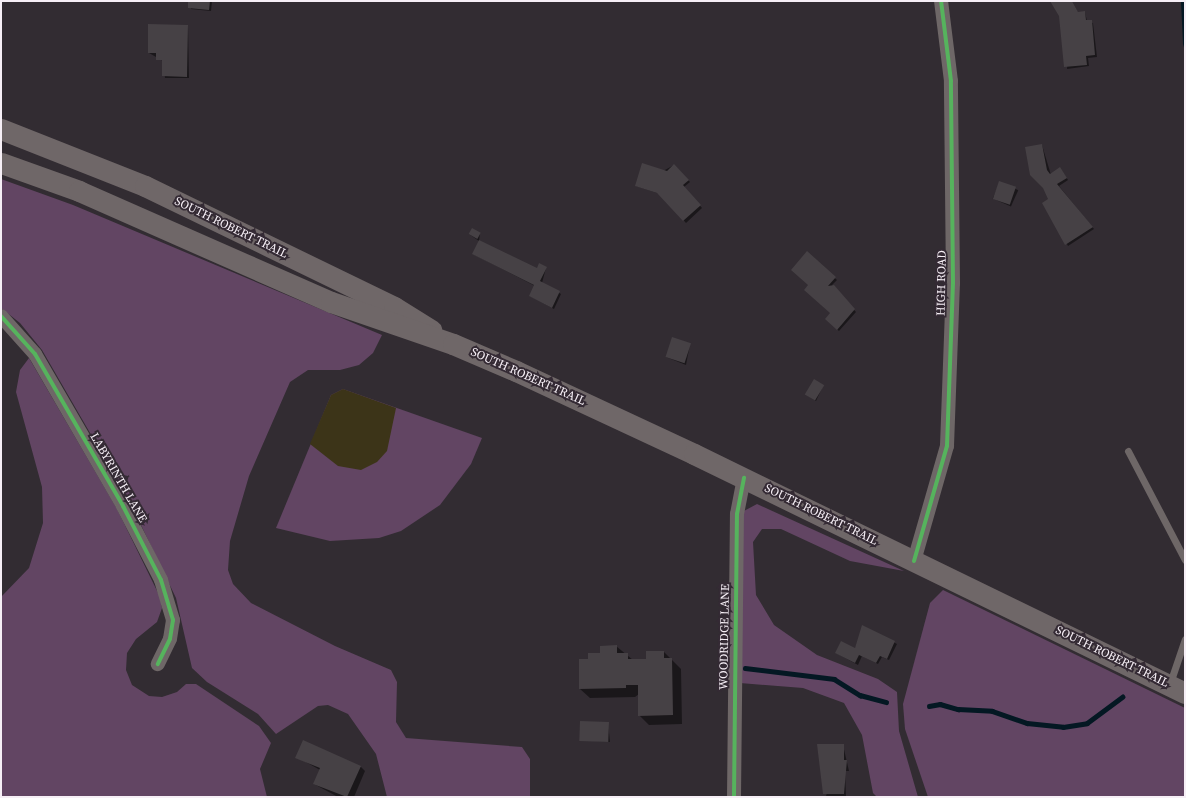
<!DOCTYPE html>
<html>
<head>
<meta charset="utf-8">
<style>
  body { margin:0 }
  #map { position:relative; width:1186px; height:798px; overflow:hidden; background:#322c32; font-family:"Source Serif 4",serif }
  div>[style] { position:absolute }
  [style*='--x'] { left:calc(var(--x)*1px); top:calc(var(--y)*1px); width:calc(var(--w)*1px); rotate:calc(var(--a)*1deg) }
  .green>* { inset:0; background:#624563 }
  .sand>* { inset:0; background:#3c3418 }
  .water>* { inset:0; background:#041823 }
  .shadow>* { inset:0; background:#0007; transform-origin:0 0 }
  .stream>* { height:4.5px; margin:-2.25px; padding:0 2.25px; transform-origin:2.25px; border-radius:2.25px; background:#041823 }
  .building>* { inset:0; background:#464145; transform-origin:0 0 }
  .lane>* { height:7px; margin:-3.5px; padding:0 3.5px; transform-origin:3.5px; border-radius:3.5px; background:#6e6767 }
  .street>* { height:14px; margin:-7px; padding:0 7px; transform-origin:7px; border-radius:7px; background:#6e6767 }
  .primary>* { height:21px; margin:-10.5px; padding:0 10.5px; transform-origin:10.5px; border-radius:10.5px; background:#6f6768 }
  .cycleway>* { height:4px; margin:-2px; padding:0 2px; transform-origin:2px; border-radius:2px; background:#56b35d }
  span { translate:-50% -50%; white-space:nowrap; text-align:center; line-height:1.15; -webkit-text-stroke:4px #342a34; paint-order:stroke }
  .street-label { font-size:12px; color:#f6eff6 }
  .frame { position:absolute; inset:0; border:2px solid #f6eff6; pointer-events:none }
</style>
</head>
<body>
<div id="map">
  <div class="green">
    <div style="clip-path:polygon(1px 179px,73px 205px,382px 335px,373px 353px,359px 365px,340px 370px,308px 370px,290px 382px,249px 476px,230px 541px,228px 570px,233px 584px,251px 603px,335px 646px,391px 670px,397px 682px,396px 722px,406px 738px,522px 747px,530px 759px,530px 797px,387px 797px,376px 754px,348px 714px,328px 705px,318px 706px,276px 734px,258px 714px,207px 682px,192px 668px,176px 598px,130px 502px,42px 350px,20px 323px,1px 308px)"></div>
    <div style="clip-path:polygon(29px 358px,117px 509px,160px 597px,162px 608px,157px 622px,136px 639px,127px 653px,126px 670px,132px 685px,149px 696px,162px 697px,177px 692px,186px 684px,196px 684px,259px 726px,271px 743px,260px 769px,267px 797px,1px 797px,1px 597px,29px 568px,43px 523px,42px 487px,16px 392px,20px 370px)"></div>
    <div style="clip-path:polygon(343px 389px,482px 438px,471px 464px,440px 505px,401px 531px,379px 538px,330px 541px,276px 528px,331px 395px)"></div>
    <div style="clip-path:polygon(757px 504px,904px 571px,850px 561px,781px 529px,762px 529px,753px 542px,756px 595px,774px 625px,817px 655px,878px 679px,897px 692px,899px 731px,918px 797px,877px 797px,873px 793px,862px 735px,844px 703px,803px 688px,740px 683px,742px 512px)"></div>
    <div style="clip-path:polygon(943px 590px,1185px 708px,1185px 797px,928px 797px,905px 729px,903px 704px,930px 603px)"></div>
  </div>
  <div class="sand">
    <div style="clip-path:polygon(343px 389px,396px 408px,387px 451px,377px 462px,361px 470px,338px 466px,310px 444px,331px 395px)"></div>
  </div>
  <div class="water">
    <div style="clip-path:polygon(1181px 1px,1185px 1px,1185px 51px,1183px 44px)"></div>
  </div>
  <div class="shadow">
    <div style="clip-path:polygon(189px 1px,212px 1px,211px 11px,191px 9px)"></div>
    <div style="clip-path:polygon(1072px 1px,1078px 13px,1085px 12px,1087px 21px,1093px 23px,1097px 57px,1088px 58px,1089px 66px,1067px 69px)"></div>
    <div style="clip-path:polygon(188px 26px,189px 78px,165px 78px,163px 61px,149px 53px)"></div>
    <div style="clip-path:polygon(1042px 145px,1051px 175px,1062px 171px,1068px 180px,1059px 186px,1094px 229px,1068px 246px,1044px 203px,1049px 199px,1026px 148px)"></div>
    <div style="clip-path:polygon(674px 165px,690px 182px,684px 187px,702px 208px,686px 223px,660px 194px,636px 186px)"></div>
    <div style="left:1000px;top:182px;width:20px;height:18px;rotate:24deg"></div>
    <div style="clip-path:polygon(480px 233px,479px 241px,469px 234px)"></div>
    <div style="clip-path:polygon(807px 253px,837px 280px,832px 285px,856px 312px,839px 331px,826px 319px,832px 314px,809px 285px)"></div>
    <div style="clip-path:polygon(473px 254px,537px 270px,546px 268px,542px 283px,561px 294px,554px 309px,530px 296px,535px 286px)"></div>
    <div style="clip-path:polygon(690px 344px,686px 365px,666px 357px)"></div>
    <div style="clip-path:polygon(823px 386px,816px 401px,808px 396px)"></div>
    <div style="clip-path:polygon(863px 626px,897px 644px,889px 660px,882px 657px,878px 664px,862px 656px,858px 665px,836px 653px,855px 649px)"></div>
    <div style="clip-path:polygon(616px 646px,633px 660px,647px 660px,664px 652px,681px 669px,682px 724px,649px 725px,639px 715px,639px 694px,635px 697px,590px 698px,580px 689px,589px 660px)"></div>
    <div style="clip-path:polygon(608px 723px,610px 742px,580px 740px)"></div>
    <div style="clip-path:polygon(843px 745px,849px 771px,845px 771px,846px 796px,826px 796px)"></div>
    <div style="clip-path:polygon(297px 757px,361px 767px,365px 771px,354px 797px,338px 797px,314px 784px,320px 770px)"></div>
  </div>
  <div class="stream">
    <div style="--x:745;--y:668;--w:90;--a:7"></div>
    <div style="--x:834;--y:679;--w:31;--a:32"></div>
    <div style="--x:860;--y:695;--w:27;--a:15"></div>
    <div style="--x:929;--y:706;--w:11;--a:-10"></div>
    <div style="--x:940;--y:704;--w:19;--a:16"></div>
    <div style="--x:958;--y:709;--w:34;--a:3"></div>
    <div style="--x:992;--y:711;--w:37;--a:19"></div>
    <div style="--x:1027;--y:723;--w:36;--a:6"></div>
    <div style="--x:1063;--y:727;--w:24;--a:-9"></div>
    <div style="--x:1087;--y:723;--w:44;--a:-36.6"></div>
  </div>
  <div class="building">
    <div style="clip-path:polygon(188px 1px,210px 1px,209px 10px,188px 8px)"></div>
    <div style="clip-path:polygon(1050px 1px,1072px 1px,1078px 12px,1085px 11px,1086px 20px,1092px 20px,1095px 55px,1086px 56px,1087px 65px,1064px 67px,1059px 16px)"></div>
    <div style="clip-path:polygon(148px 24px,188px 25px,187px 77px,162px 76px,162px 60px,156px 60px,156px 53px,148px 53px)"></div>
    <div style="clip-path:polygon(1042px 144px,1047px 170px,1050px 174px,1060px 167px,1067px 178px,1057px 184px,1093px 227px,1065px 245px,1042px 203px,1048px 199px,1043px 188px,1030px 175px,1025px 147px)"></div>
    <div style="clip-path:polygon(642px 163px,667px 171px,674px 164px,689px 180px,683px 185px,701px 205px,683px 221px,657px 193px,635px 186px)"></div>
    <div style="left:999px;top:181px;width:18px;height:19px;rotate:19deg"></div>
    <div style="left:472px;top:228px;width:10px;height:7px;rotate:29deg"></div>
    <div style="clip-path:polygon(479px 240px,537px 268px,539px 263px,547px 267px,540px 281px,560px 291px,552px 308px,529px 296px,534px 285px,472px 254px)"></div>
    <div style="clip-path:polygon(807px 251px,836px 277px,828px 286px,834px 285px,855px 309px,837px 330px,825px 319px,830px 313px,804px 290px,808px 285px,791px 270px)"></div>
    <div style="left:672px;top:337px;width:20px;height:21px;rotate:18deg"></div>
    <div style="left:814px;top:379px;width:12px;height:18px;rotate:31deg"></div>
    <div style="clip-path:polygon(862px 625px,895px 641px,887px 659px,880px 656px,876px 663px,859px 655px,855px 663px,835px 653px,841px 641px,855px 648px)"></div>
    <div style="clip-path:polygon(617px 645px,617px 653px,628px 653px,628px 659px,646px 659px,646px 651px,664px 651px,664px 658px,672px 658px,673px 715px,638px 716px,638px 685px,626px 685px,626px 688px,579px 689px,579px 659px,588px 659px,588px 653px,600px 653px,600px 646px)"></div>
    <div style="left:580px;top:721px;width:29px;height:20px;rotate:2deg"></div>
    <div style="clip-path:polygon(303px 740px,361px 766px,347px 797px,313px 784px,320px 768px,295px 758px)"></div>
    <div style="clip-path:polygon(817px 744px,844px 744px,844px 760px,847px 760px,844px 794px,823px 794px)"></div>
  </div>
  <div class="lane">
    <div style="--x:1128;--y:451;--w:123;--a:62.4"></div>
    <div style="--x:1170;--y:683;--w:46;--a:-71.2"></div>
  </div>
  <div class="street">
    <div style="--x:1;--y:316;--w:51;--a:48.2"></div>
    <div style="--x:35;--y:354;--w:176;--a:59.9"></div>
    <div style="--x:123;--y:506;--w:83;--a:62.8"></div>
    <div style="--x:161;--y:580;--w:42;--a:73.3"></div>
    <div style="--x:173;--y:620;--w:19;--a:99"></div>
    <div style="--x:170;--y:639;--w:28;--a:116"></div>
    <div style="--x:914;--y:561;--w:120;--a:-74"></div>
    <div style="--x:947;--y:446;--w:163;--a:-87.9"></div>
    <div style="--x:953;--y:283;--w:202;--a:-90.6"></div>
    <div style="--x:951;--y:81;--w:81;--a:-97.1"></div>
    <div style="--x:734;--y:797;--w:283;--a:-89.4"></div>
    <div style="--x:737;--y:514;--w:37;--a:-79"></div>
  </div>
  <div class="primary">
    <div style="--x:1;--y:129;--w:155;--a:21.6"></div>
    <div style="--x:145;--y:186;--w:277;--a:25.9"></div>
    <div style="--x:394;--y:307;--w:44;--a:31.9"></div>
    <div style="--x:1;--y:163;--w:83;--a:19.7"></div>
    <div style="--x:79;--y:191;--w:275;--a:23.8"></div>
    <div style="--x:331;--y:302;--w:129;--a:19"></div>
    <div style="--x:453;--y:344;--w:69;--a:23.2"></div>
    <div style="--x:516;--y:371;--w:196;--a:25"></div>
    <div style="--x:694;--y:454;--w:546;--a:25.96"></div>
  </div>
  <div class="cycleway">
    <div style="--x:1;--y:316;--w:51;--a:48.2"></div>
    <div style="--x:35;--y:354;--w:176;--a:59.9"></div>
    <div style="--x:123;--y:506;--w:83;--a:62.8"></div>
    <div style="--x:161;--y:580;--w:42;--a:73.3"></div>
    <div style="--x:173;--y:620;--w:19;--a:99"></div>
    <div style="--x:170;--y:639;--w:28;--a:116"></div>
    <div style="--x:914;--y:561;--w:120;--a:-74"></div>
    <div style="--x:947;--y:446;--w:163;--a:-87.9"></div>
    <div style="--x:953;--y:283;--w:202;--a:-90.6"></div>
    <div style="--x:951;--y:81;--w:81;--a:-97.1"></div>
    <div style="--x:734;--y:797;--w:283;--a:-89.4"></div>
    <div style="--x:737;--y:514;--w:37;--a:-79"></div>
  </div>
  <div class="street-label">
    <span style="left:231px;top:228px;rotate:26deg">SOUTH ROBERT TRAIL</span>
    <span style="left:942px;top:283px;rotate:-89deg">HIGH ROAD</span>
    <span style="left:528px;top:377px;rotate:24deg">SOUTH ROBERT TRAIL</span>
    <span style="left:118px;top:478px;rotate:60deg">LABYRINTH LANE</span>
    <span style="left:821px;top:515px;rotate:26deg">SOUTH ROBERT TRAIL</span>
    <span style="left:725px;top:637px;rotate:-89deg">WOODRIDGE LANE</span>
    <span style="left:1112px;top:657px;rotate:26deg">SOUTH ROBERT TRAIL</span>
  </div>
  <div class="frame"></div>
</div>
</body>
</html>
